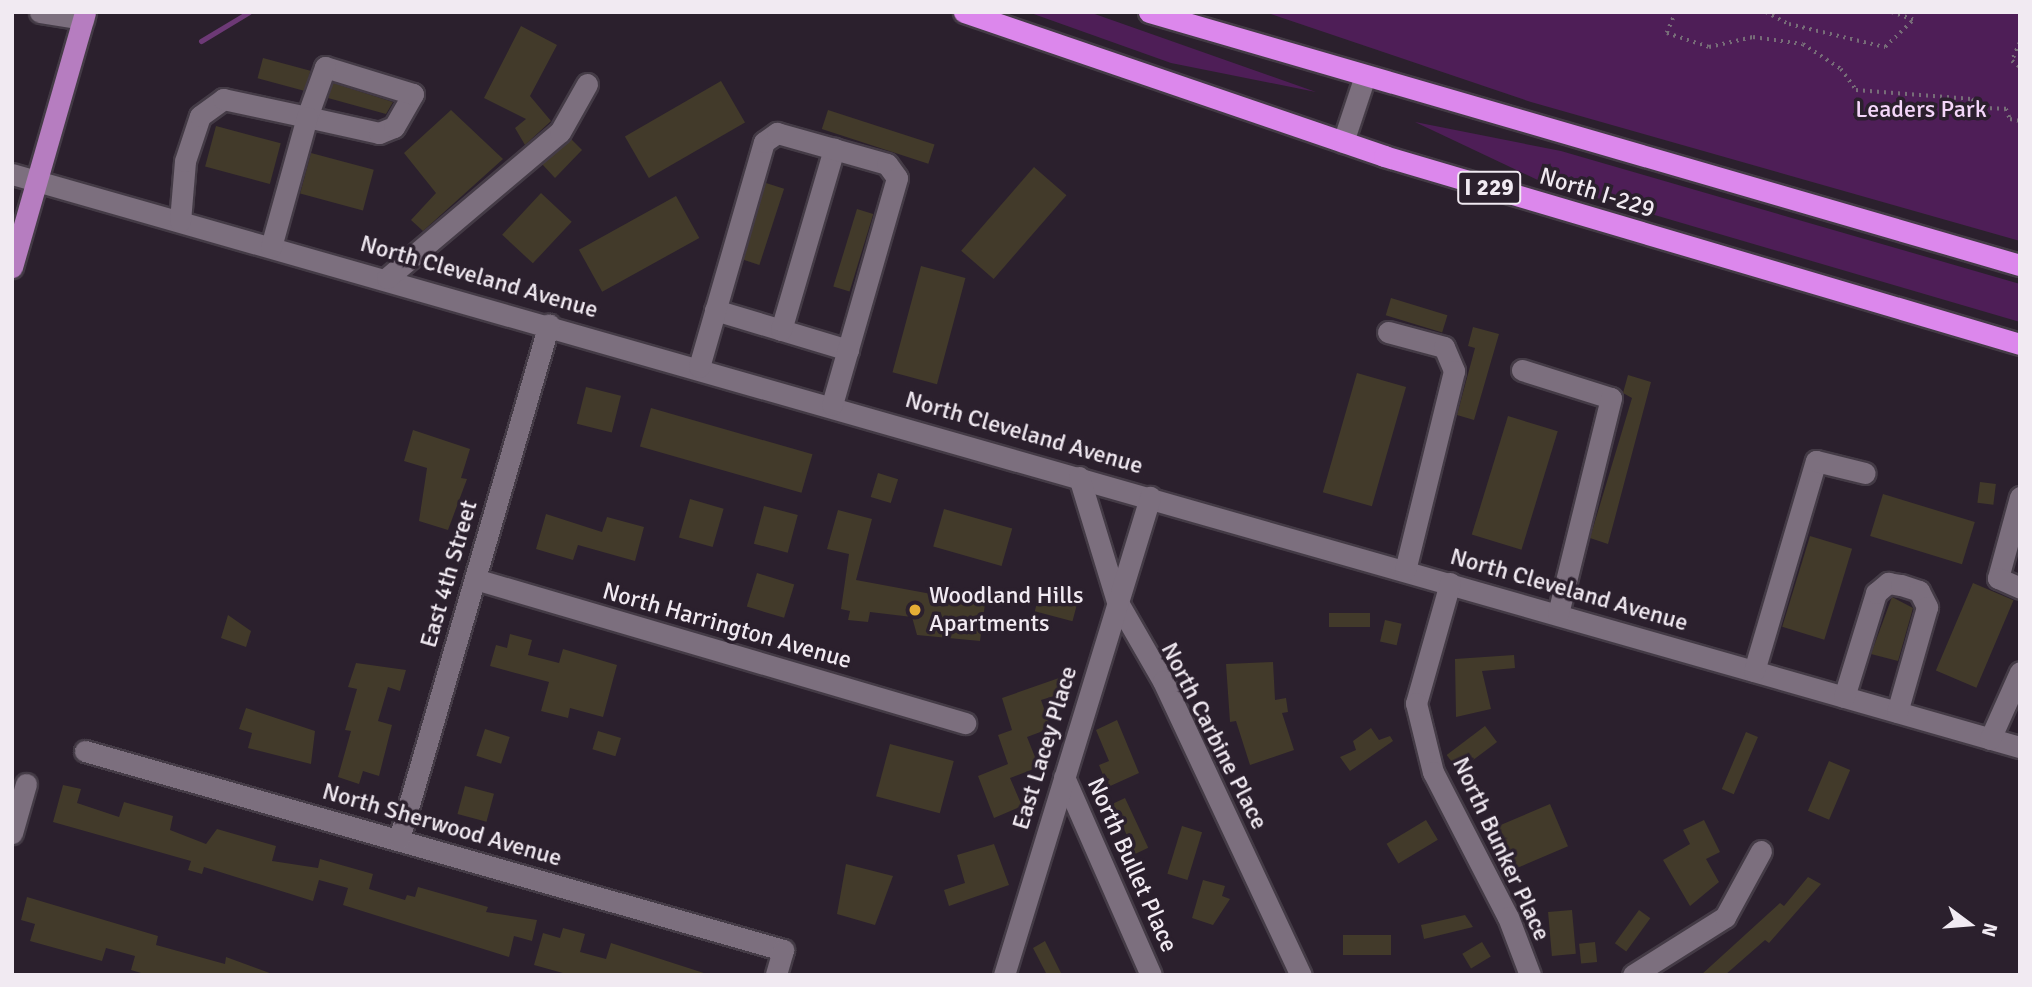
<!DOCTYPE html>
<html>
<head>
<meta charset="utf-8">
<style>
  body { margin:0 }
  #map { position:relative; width:2032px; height:987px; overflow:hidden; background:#2b202d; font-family:Signika,sans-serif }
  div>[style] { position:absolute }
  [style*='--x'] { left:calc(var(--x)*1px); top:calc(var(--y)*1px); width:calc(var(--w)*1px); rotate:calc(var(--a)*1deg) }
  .green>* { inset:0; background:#4e1e57 }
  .stream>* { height:5px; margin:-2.5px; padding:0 2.5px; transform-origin:2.5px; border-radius:2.5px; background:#6d3976 }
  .building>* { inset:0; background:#423a2a; transform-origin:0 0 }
  .path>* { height:3.5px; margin-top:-1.75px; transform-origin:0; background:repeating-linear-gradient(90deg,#776d78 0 2px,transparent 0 7px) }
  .roads { filter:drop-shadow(2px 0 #443b46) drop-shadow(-2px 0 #443b46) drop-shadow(0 2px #443b46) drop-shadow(0 -2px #443b46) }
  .minor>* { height:21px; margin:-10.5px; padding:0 10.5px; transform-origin:10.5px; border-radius:10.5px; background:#7c6f7e }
  .major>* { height:21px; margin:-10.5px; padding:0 10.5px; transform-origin:10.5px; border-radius:10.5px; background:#b67dc0 }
  .highway>* { height:21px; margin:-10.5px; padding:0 10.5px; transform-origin:10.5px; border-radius:10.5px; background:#dc87ec }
  .dots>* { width:19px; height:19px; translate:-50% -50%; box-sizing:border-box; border:4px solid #2b202d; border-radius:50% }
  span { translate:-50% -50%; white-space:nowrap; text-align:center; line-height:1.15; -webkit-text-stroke:7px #2b202d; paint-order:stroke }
  .shield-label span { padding:2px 5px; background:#2b202d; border:2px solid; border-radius:5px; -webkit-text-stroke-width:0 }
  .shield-label { font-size:23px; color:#f1eaf2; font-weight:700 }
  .park-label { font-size:24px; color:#f4d6f9 }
  .street-label { font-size:24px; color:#f1eaf2 }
  .poi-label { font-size:24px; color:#f1eaf2 }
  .left { translate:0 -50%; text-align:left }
  .frame { position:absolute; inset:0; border:14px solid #f1eaf2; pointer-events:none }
  .north { position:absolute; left:1934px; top:889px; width:70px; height:70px; -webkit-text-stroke:5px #2b202d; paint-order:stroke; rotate:106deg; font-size:19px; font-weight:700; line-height:28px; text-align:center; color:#f1eaf2 }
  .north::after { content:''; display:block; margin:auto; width:24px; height:32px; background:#f1eaf2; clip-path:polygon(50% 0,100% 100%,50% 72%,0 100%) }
</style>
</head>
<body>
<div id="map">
  <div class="green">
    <div style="clip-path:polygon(1028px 12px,1089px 12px,1316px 92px,1171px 63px)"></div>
    <div style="clip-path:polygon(1265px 12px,2020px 12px,2020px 241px,1531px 102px)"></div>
    <div style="clip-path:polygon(1415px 122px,1561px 151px,2020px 284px,2020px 322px,1542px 182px)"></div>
  </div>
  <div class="stream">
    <div style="--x:201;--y:41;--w:56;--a:-31.1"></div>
  </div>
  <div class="building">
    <div style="clip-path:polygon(521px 26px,557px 45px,530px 96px,551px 121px,525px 145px,515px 128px,526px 119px,484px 98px)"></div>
    <div style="left:263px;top:58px;width:49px;height:21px;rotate:15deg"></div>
    <div style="left:721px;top:81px;width:48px;height:111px;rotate:60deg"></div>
    <div style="clip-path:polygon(333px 83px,393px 102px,386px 114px,328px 98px)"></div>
    <div style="clip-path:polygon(451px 110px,503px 159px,423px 231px,411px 220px,436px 193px,404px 153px)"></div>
    <div style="left:828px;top:110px;width:112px;height:20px;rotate:18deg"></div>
    <div style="left:216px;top:126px;width:67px;height:42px;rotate:15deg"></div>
    <div style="clip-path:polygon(571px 139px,582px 150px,555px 178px,542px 164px)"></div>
    <div style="left:311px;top:153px;width:65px;height:42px;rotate:15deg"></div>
    <div style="left:1034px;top:167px;width:43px;height:111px;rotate:41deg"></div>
    <div style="left:766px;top:183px;width:19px;height:80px;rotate:18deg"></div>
    <div style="left:541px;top:193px;width:42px;height:57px;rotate:43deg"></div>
    <div style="left:676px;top:196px;width:48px;height:111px;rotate:61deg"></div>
    <div style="left:857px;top:209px;width:17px;height:81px;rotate:17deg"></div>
    <div style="left:921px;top:266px;width:46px;height:110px;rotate:15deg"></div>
    <div style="left:1391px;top:298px;width:59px;height:18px;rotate:17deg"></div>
    <div style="clip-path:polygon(1473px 327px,1499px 334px,1474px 420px,1457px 415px,1475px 348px,1468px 346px)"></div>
    <div style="left:1357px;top:373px;width:51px;height:124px;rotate:16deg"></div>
    <div style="clip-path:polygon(1628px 375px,1651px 382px,1608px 544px,1590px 538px,1632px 398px,1623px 393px)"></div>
    <div style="left:586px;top:387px;width:36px;height:38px;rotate:14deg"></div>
    <div style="left:651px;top:408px;width:168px;height:40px;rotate:16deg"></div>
    <div style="left:1508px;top:416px;width:52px;height:124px;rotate:17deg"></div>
    <div style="clip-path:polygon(413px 430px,470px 449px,461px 478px,467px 479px,448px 530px,419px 521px,427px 468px,404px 461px)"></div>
    <div style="left:878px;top:473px;width:21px;height:25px;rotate:17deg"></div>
    <div style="left:1980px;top:482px;width:16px;height:21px;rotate:7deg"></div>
    <div style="left:1883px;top:494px;width:96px;height:44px;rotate:17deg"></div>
    <div style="left:690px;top:499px;width:35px;height:40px;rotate:16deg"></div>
    <div style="left:764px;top:506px;width:35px;height:39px;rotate:15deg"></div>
    <div style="left:944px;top:509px;width:71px;height:39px;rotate:16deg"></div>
    <div style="clip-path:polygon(838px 510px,872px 519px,856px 580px,985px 604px,980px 641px,917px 635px,912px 617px,870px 612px,868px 622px,848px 620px,850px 611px,841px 609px,849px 554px,827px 549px)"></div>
    <div style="clip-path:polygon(546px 514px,602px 532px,607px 517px,644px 527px,635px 561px,578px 545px,573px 560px,536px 549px)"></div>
    <div style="left:1810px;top:536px;width:44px;height:95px;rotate:17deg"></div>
    <div style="left:757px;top:573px;width:39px;height:35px;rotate:17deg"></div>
    <div style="left:1973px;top:583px;width:44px;height:95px;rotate:23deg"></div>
    <div style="left:1041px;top:588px;width:39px;height:24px;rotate:15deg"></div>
    <div style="clip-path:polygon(1892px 597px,1913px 608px,1898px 661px,1871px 654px)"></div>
    <div style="left:1370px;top:613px;width:14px;height:41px;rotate:90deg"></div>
    <div style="clip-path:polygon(228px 615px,251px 631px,246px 647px,221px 638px)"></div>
    <div style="left:1385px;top:620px;width:17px;height:22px;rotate:13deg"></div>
    <div style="clip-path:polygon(510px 634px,532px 640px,528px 655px,559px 663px,563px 649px,617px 665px,603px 717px,570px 708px,568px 718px,541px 711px,549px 682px,490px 666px,496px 645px,507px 648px)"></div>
    <div style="clip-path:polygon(1514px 655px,1515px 668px,1482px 671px,1491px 709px,1456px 717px,1455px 659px)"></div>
    <div style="clip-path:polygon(1273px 662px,1275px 700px,1286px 698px,1288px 712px,1282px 713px,1294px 750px,1250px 765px,1236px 721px,1230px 722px,1226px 664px)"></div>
    <div style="clip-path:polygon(356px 663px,406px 670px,400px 691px,388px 687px,378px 721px,392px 725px,379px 776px,363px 771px,359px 784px,338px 777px,351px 731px,345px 730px,357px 689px,348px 687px)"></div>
    <div style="clip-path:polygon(1059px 678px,1064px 693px,1041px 700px,1051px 728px,1027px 737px,1039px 767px,1010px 778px,1022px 806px,994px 818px,978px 776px,1008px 764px,998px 735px,1012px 730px,1002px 698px)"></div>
    <div style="clip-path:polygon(246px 708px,315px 731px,311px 764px,248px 748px,252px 733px,239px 729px)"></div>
    <div style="clip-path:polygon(1117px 720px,1139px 773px,1108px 787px,1099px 765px,1109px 761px,1096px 730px)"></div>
    <div style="left:1485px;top:726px;width:20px;height:48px;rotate:53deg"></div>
    <div style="clip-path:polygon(1371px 728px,1379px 740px,1390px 736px,1393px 741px,1350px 771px,1340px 757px,1356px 750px,1353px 741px)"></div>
    <div style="left:485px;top:729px;width:26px;height:28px;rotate:18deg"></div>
    <div style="left:598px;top:731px;width:24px;height:19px;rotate:17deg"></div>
    <div style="left:1746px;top:732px;width:13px;height:62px;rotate:23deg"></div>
    <div style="left:890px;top:744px;width:66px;height:54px;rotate:15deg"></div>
    <div style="left:1829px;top:761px;width:23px;height:54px;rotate:23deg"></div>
    <div style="clip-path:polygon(63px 785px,81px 789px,77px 803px,119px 817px,124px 802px,173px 816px,170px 830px,206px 844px,217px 829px,276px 846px,272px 861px,318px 868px,320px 859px,373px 874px,369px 889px,405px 900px,407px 895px,415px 897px,418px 887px,488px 907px,486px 912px,537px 920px,532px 941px,514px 936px,509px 957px,343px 905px,348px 888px,319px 880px,313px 901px,204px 867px,202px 874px,188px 870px,191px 861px,53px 822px)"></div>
    <div style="left:465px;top:786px;width:30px;height:29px;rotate:15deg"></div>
    <div style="left:1125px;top:798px;width:55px;height:14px;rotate:65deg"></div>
    <div style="left:1550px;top:804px;width:46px;height:60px;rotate:67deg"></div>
    <div style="left:1426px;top:820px;width:23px;height:46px;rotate:59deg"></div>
    <div style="clip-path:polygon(1704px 820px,1720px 852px,1706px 859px,1719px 882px,1690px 906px,1663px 860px,1690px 844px,1683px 830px)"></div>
    <div style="left:1182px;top:826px;width:21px;height:50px;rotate:17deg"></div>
    <div style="clip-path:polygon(994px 844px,1009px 885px,949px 906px,944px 890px,965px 883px,957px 855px)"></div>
    <div style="clip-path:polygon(846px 864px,893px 876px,875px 925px,837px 914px)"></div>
    <div style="clip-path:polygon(1808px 877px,1821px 884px,1769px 943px,1765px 940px,1725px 975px,1701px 975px,1780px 903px,1784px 906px)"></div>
    <div style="clip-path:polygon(1203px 880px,1225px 886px,1222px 896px,1230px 899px,1213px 925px,1192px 918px)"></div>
    <div style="clip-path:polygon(27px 897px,158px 936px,156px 945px,225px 964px,226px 957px,275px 975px,148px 975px,131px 970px,135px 956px,106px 948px,102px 961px,30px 941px,35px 924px,21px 920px)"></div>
    <div style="left:1572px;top:910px;width:44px;height:24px;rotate:85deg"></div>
    <div style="left:1639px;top:910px;width:14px;height:41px;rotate:36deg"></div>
    <div style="clip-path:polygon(1465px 915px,1473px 927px,1424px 939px,1421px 925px)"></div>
    <div style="clip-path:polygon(563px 928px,585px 934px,580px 952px,606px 959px,611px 943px,710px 975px,570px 975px,534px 965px,543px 933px,560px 938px)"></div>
    <div style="left:1391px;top:935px;width:20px;height:48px;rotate:90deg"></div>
    <div style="clip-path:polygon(1045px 941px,1062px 975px,1047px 975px,1033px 948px)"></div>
    <div style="left:1482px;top:942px;width:17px;height:23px;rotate:59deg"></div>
    <div style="left:1595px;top:942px;width:20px;height:16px;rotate:84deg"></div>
  </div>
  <div class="path">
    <div style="--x:1676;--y:12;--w:23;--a:113"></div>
    <div style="--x:1667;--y:33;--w:44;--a:18.4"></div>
    <div style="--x:1709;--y:47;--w:45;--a:-12.8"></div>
    <div style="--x:1753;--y:37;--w:50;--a:8"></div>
    <div style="--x:1803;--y:44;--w:45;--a:33.3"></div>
    <div style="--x:1841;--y:69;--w:26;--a:54"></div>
    <div style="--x:1856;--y:90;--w:116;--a:4.4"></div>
    <div style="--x:1972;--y:99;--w:14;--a:39"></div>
    <div style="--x:1983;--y:108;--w:23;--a:2"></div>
    <div style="--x:2006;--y:109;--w:11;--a:68"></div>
    <div style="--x:2010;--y:119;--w:10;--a:11"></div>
    <div style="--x:1766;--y:12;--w:26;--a:28"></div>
    <div style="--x:1789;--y:24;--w:99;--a:13.5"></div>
    <div style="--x:1885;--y:47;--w:39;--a:-44"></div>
    <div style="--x:1913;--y:20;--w:24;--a:-161"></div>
    <div style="--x:2020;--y:43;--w:20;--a:114"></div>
    <div style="--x:2012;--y:61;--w:10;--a:37"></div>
  </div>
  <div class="roads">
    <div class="minor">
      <div style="--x:40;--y:12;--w:44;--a:9.2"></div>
      <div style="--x:1343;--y:142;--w:70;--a:-71.6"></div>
      <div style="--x:12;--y:174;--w:2088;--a:15.93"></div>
      <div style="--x:180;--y:221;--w:60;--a:-85.2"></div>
      <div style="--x:185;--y:161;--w:47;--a:-71.6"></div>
      <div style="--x:200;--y:116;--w:29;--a:-36"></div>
      <div style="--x:223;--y:99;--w:86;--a:12.1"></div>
      <div style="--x:307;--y:117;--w:74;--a:12.5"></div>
      <div style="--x:379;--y:133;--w:16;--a:-22"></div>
      <div style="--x:394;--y:127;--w:38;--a:-60"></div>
      <div style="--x:413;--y:94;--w:92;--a:-162.9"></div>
      <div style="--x:325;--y:67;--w:53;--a:109.8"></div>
      <div style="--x:307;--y:117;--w:135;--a:105.5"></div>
      <div style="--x:387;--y:278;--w:226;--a:-40.2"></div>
      <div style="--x:560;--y:132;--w:55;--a:-60.6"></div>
      <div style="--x:715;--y:310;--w:139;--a:16.7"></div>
      <div style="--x:781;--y:330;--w:189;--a:-73.7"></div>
      <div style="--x:1388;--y:332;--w:58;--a:15"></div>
      <div style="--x:1444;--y:347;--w:26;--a:67"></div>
      <div style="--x:1454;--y:371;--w:205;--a:103.8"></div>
      <div style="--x:699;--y:367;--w:234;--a:-73.9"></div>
      <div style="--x:764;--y:142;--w:16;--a:-35"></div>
      <div style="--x:777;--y:133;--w:114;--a:15.7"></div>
      <div style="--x:887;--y:164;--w:17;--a:54"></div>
      <div style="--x:897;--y:178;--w:236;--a:106"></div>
      <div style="--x:1522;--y:370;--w:93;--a:17.5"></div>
      <div style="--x:1611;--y:398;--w:222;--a:103.8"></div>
      <div style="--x:1079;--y:477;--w:130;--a:73"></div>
      <div style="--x:1117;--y:601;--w:92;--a:60.1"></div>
      <div style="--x:1163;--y:681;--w:325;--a:64.9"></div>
      <div style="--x:2020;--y:497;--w:84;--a:105.2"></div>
      <div style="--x:1998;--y:578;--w:24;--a:24"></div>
      <div style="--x:475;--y:579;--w:511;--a:16.38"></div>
      <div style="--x:1450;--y:583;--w:125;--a:105.8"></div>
      <div style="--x:1416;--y:703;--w:71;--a:76.2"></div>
      <div style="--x:1433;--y:772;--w:163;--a:62.7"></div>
      <div style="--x:1508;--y:917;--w:62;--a:69.2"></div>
      <div style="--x:1754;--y:671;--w:219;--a:-73.6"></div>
      <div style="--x:1816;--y:461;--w:50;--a:13.8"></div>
      <div style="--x:1844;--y:697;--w:109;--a:-72.9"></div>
      <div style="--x:1876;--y:593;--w:16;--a:-40"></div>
      <div style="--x:1888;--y:583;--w:13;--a:9"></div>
      <div style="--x:1901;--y:585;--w:19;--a:18"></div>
      <div style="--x:1919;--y:591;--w:18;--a:63"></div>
      <div style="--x:1927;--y:607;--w:109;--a:105.9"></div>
      <div style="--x:1990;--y:739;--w:73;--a:-65.9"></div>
      <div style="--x:85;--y:751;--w:726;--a:15.91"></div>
      <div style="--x:783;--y:950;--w:26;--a:106"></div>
      <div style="--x:1064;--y:777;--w:216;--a:66.3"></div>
      <div style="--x:12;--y:833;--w:51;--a:-74.1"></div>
      <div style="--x:399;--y:839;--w:536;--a:-73.76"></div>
      <div style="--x:1004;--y:975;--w:500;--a:-73"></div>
      <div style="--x:1633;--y:975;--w:109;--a:-32.2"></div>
      <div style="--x:1725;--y:917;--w:75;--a:-61.4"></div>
    </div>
    <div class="major">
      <div style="--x:12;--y:267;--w:265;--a:-74"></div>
    </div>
    <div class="highway">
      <div style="--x:964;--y:12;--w:444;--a:18.9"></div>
      <div style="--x:1384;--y:156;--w:663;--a:16.47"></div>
      <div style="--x:1149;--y:12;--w:907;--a:16.2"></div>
    </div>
  </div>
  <div class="dots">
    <div style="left:915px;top:610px;background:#e5ad35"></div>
  </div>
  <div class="shield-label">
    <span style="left:1489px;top:188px">I 229</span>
  </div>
  <div class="park-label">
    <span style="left:1921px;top:110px">Leaders Park</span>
  </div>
  <div class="street-label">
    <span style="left:1597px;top:193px;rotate:17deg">North I-229</span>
    <span style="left:479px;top:277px;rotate:16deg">North Cleveland Avenue</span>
    <span style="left:1024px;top:433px;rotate:16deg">North Cleveland Avenue</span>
    <span style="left:449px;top:574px;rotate:-74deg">East 4th Street</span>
    <span style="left:1569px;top:590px;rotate:16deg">North Cleveland Avenue</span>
    <span style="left:727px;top:626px;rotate:16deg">North Harrington Avenue</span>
    <span style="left:1214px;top:736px;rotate:63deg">North Carbine Place</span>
    <span style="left:1045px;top:748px;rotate:-73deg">East Lacey Place</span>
    <span style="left:442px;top:825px;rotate:16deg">North Sherwood Avenue</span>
    <span style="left:1501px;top:849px;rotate:65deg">North Bunker Place</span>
    <span style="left:1132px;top:865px;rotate:66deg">North Bullet Place</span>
  </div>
  <div class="poi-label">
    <span class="left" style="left:929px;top:610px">Woodland Hills<br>Apartments</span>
  </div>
  <div class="frame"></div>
  <div class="north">N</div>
</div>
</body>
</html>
